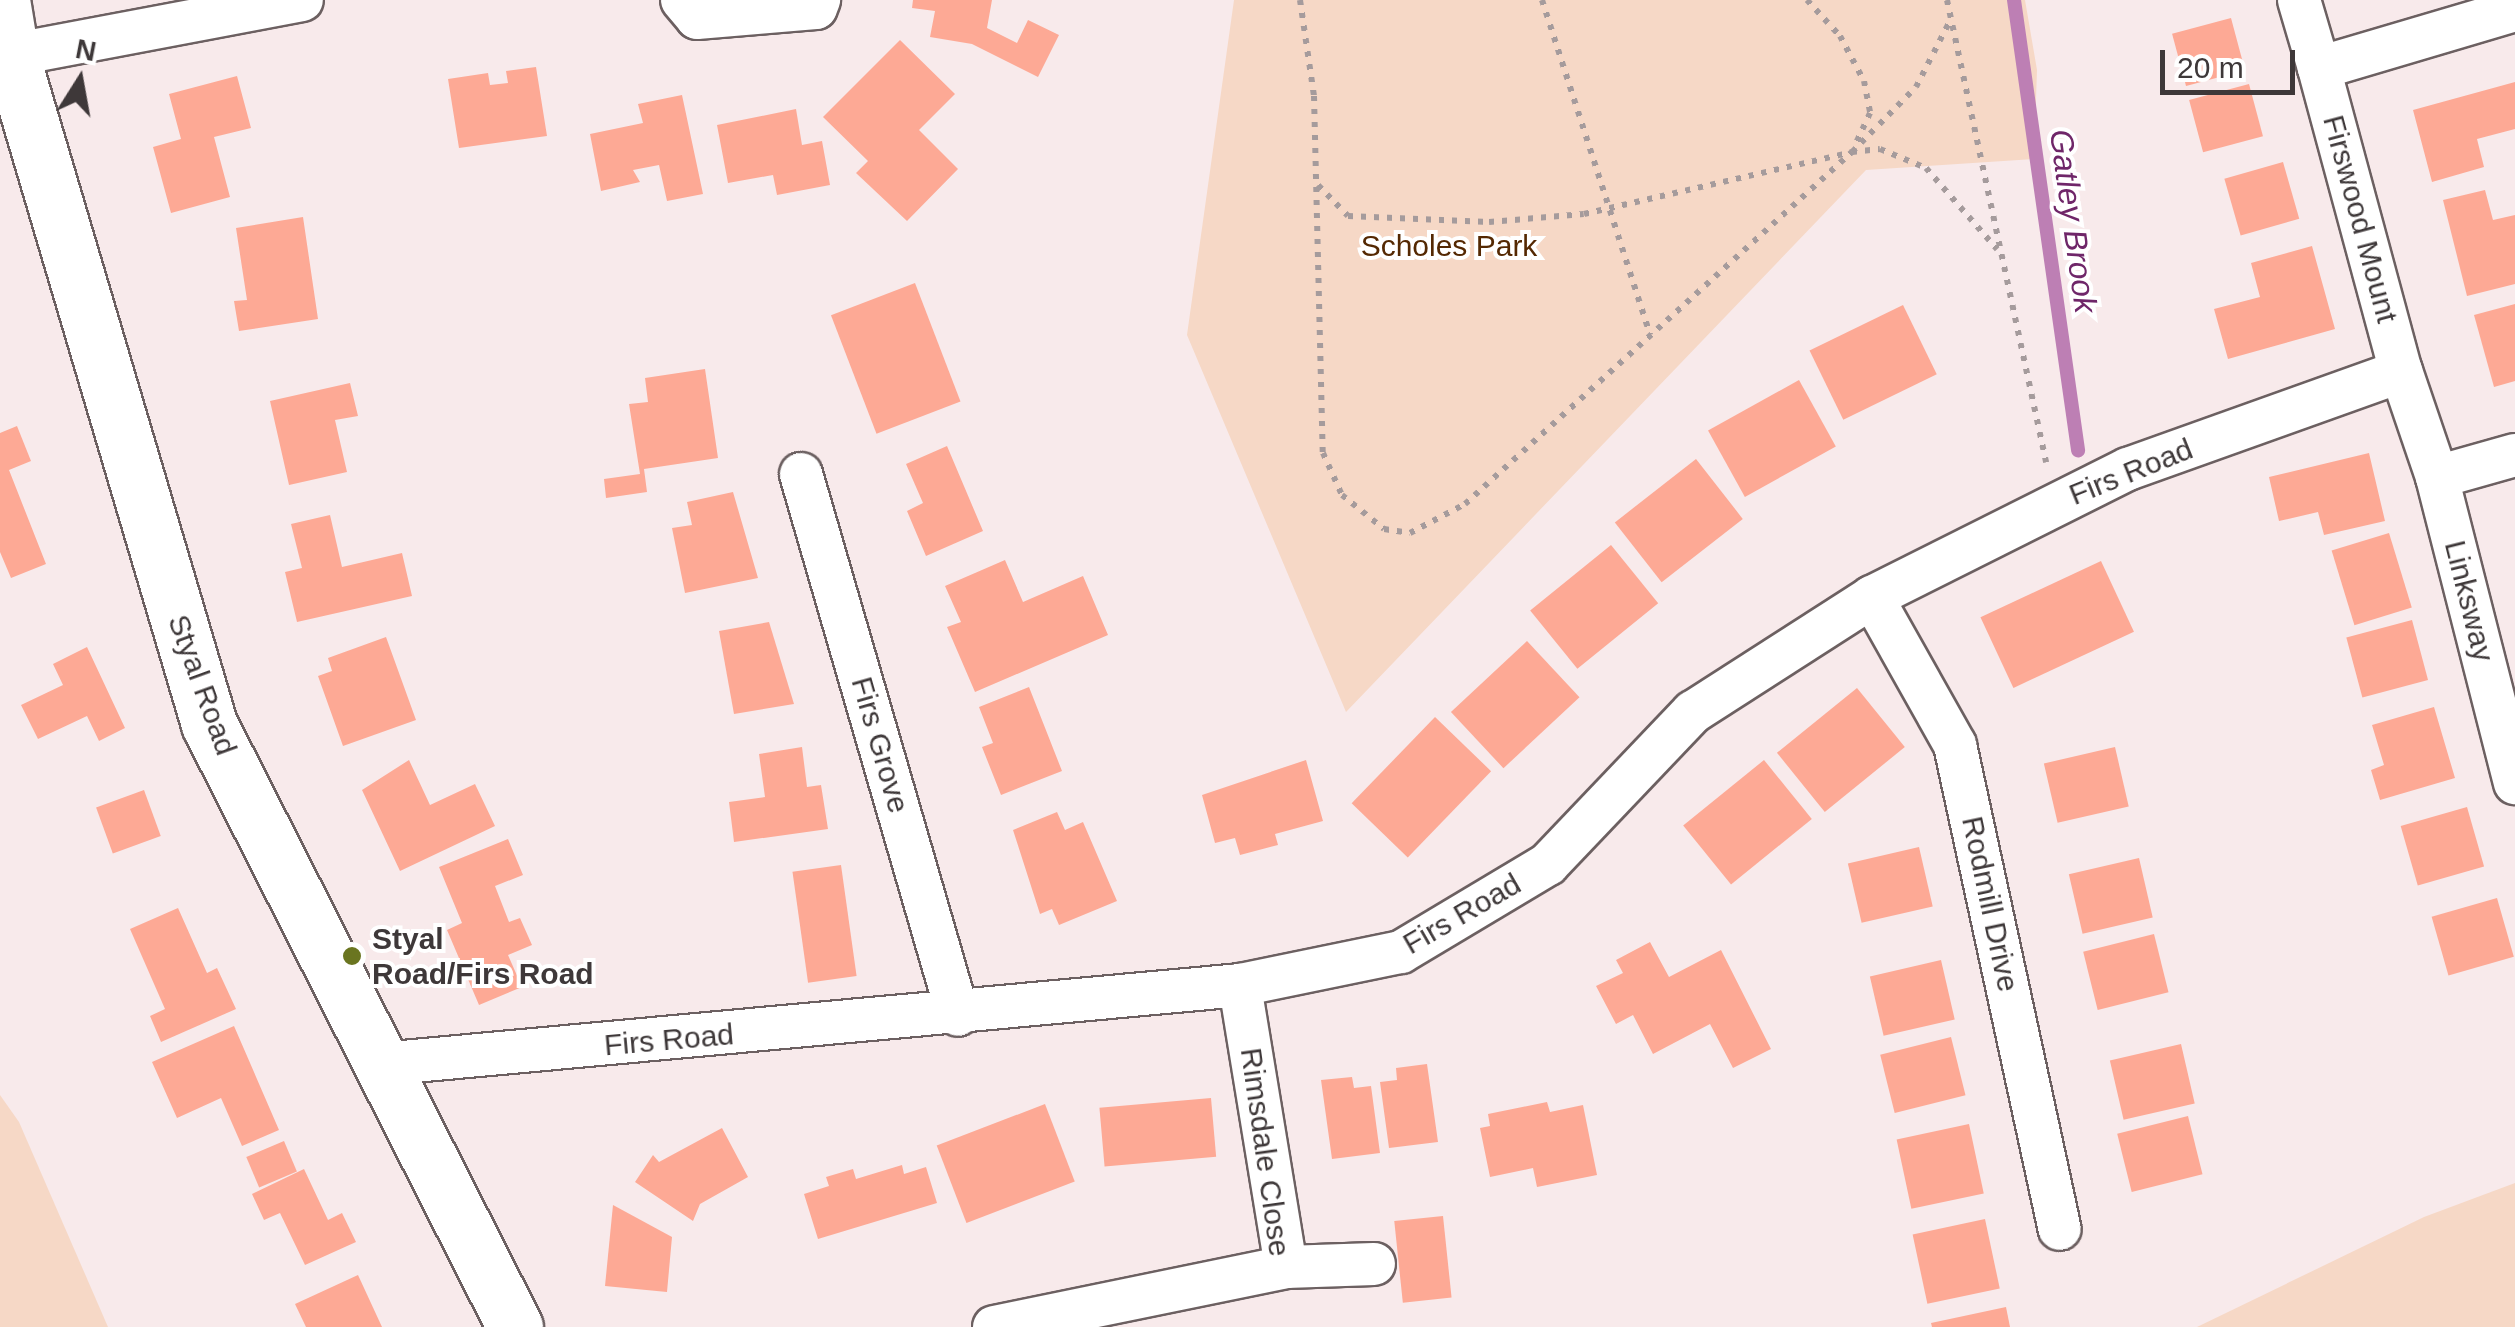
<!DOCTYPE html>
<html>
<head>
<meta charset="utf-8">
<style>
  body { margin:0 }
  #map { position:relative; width:2515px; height:1327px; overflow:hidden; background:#f8eaeb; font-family:Helvetica,sans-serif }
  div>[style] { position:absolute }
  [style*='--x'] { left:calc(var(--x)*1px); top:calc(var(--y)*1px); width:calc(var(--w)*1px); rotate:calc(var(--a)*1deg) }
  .green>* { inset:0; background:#f6d8c6 }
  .stream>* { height:14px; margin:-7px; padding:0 7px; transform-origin:7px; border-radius:7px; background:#bd7fb4 }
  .building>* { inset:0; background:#fda995; transform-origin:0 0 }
  .path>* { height:6px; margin-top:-3px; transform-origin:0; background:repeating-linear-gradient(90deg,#a59b9c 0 5px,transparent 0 13px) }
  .roads { filter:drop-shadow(2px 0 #6c6061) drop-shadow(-2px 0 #6c6061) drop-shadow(0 2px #6c6061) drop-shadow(0 -2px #6c6061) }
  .street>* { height:42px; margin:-21px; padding:0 21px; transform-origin:21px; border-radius:21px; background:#fff }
  .secondary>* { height:55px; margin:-27.5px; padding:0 27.5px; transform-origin:27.5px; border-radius:27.5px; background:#fff }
  .dots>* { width:28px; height:28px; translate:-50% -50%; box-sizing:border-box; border:5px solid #fff; border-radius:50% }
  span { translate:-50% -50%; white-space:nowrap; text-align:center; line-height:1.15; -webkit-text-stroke:8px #fff; paint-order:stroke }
  .street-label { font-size:30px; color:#3e3839 }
  .park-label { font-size:30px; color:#542802 }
  .poi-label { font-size:30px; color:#3e3839; font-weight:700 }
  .left { translate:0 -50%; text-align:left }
  .water-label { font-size:32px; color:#6f2669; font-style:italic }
  .north { position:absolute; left:30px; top:30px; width:100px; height:100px; -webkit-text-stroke:8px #fff; paint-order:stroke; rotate:11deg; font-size:28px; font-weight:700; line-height:40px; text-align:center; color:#3e3839 }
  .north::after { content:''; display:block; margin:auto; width:35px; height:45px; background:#3e3839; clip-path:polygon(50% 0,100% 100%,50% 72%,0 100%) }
  .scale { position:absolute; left:2160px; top:50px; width:135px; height:45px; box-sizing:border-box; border:5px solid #3e3839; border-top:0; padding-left:12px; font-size:30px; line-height:35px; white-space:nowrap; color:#3e3839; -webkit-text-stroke:8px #fff; paint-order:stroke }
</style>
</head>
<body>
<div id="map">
  <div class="green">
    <div style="clip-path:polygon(1234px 0,2025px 0,2037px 70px,2034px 159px,1866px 170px,1346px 712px,1187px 335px)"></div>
    <div style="clip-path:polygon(0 1095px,19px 1122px,108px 1327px,0 1327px)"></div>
    <div style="clip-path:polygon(2515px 1183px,2515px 1327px,2197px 1327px,2424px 1217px)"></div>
  </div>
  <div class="stream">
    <div style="--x:2014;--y:0;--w:455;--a:81.9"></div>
  </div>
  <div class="building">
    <div style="clip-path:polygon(913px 0,992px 0,987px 28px,1017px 43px,1028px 20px,1059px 35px,1038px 77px,972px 44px,930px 37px,935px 11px,912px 8px)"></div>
    <div style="left:2231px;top:18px;width:54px;height:61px;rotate:75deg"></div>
    <div style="clip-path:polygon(900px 40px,955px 94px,919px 130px,958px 169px,907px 221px,856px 173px,868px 161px,823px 117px)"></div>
    <div style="clip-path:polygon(536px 67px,547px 136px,459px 148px,448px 79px,488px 73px,490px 85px,508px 83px,506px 71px)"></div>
    <div style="clip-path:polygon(237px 76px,251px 128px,214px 137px,230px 197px,171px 213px,153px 147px,181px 139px,169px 94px)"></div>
    <div style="clip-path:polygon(2515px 82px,2515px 129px,2477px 139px,2484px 167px,2432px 182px,2413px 110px)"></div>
    <div style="left:2249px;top:84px;width:54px;height:62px;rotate:75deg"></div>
    <div style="clip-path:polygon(682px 95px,703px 194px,667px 201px,659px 165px,633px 170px,640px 182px,601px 191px,590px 134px,643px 123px,638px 104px)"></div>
    <div style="clip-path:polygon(796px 109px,802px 145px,822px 141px,830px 185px,777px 195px,773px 175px,728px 183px,717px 125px)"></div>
    <div style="left:2283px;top:162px;width:59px;height:61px;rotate:74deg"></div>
    <div style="clip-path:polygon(2485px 190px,2493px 220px,2515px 215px,2515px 284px,2467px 296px,2443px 200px)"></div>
    <div style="clip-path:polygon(303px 217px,318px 319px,239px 331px,234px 301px,247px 300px,236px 228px)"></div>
    <div style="clip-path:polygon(2312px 246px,2335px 329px,2228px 359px,2214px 309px,2260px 297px,2251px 263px)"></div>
    <div style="left:915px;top:283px;width:127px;height:90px;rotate:69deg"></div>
    <div style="clip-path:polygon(2515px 304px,2515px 381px,2494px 387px,2474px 315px)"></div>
    <div style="left:1903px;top:305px;width:77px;height:104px;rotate:64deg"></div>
    <div style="clip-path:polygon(705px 369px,718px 458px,644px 469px,647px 492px,606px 498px,604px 479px,640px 474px,629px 404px,648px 402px,645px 378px)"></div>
    <div style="left:1799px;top:380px;width:76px;height:104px;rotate:61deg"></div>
    <div style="clip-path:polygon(350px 383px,358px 416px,335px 420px,347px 472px,289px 485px,270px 401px)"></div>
    <div style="clip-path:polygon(17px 426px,31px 461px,9px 470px,46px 564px,11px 578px,0 552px,0 433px)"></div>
    <div style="clip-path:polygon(947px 446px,983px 531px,926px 556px,907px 511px,923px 503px,906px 464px)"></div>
    <div style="clip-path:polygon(2369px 453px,2385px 521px,2324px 535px,2318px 512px,2279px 521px,2269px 477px)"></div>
    <div style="left:1696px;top:459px;width:76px;height:103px;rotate:52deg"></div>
    <div style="clip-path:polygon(733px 492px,758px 578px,685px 593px,672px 528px,692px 525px,687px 502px)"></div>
    <div style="clip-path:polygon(330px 515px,342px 567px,402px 553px,412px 596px,297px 622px,285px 572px,302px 568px,291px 524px)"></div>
    <div style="left:2389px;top:533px;width:78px;height:60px;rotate:73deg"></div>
    <div style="left:1611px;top:545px;width:75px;height:104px;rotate:51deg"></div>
    <div style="clip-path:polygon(1005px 560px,1023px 602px,1083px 576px,1108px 635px,975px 692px,947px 627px,961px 622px,945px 586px)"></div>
    <div style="left:2101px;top:561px;width:78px;height:133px;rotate:65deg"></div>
    <div style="left:2412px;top:620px;width:62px;height:68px;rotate:75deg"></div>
    <div style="clip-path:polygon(769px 622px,794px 704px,734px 714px,719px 631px)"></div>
    <div style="clip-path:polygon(386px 637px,416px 720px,343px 746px,318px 676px,332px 671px,328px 658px)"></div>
    <div style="left:1527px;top:641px;width:77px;height:104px;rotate:47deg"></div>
    <div style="clip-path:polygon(87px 647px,125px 728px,99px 741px,87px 716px,38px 739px,21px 705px,63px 685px,53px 664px)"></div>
    <div style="clip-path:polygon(1029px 687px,1062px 771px,1001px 795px,982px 747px,993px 743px,979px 707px)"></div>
    <div style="left:1857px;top:688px;width:76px;height:103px;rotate:51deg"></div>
    <div style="clip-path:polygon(2434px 707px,2455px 778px,2380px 800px,2371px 770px,2384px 765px,2372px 725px)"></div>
    <div style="left:1435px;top:717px;width:78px;height:120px;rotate:44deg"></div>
    <div style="clip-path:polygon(802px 747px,807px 787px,821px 785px,828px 829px,734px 842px,729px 802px,765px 797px,759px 754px)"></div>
    <div style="left:2115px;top:747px;width:61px;height:73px;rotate:77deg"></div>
    <div style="clip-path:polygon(409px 760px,430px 805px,475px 784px,495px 826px,400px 871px,362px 790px)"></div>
    <div style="clip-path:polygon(1306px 760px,1323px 821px,1275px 834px,1278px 845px,1240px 855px,1235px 838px,1215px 843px,1202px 795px)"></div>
    <div style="left:1764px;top:760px;width:76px;height:104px;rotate:51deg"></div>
    <div style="left:144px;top:790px;width:49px;height:51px;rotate:70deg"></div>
    <div style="left:2467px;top:807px;width:62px;height:69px;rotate:74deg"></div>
    <div style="clip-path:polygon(1057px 812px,1065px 830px,1083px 822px,1117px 901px,1059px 925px,1052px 909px,1040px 914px,1013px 830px)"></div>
    <div style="clip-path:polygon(508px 839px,523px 875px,495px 886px,509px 922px,520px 918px,532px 945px,508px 955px,522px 987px,479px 1005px,447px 930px,462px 923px,439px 867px)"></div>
    <div style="left:1919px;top:847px;width:61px;height:73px;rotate:77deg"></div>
    <div style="left:2139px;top:858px;width:61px;height:72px;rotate:77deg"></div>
    <div style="left:841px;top:865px;width:112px;height:49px;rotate:82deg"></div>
    <div style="left:2497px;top:898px;width:61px;height:68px;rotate:74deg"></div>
    <div style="clip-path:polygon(178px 908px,207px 973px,217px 968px,236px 1009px,161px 1042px,150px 1016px,165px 1009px,130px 929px)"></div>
    <div style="left:2154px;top:934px;width:60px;height:73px;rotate:76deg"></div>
    <div style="clip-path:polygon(1650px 942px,1669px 977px,1721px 950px,1771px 1049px,1733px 1068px,1710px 1024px,1653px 1054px,1633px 1015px,1616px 1024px,1596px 986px,1623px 973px,1616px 960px)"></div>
    <div style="left:1941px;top:960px;width:61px;height:73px;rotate:77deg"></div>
    <div style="clip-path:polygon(234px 1026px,279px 1130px,242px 1146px,221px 1098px,177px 1118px,152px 1062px)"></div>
    <div style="left:1951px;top:1037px;width:60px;height:73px;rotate:76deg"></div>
    <div style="left:2181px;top:1044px;width:61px;height:73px;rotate:77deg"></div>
    <div style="clip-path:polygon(1427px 1064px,1438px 1142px,1389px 1148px,1380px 1082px,1397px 1080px,1396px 1068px)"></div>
    <div style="clip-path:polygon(1352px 1077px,1354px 1088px,1371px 1086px,1380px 1153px,1332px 1159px,1321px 1080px)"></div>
    <div style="left:1211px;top:1098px;width:59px;height:112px;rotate:85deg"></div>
    <div style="clip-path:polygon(1547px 1102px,1550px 1112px,1583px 1105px,1597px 1175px,1537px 1187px,1533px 1168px,1490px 1177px,1480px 1128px,1490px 1126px,1488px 1114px)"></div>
    <div style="left:1045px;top:1104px;width:83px;height:116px;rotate:69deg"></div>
    <div style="left:2188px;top:1116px;width:60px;height:73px;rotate:76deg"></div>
    <div style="left:1969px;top:1124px;width:71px;height:74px;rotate:78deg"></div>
    <div style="clip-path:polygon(722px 1128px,748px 1177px,700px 1204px,693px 1221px,635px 1182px,653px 1155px,659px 1162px)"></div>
    <div style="left:284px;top:1141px;width:33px;height:41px;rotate:67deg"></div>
    <div style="clip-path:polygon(902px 1165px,904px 1174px,926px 1167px,937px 1203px,818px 1239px,804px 1194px,829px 1186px,826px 1177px,853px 1169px,856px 1179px)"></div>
    <div style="clip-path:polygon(304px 1169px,328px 1220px,342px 1213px,356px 1242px,305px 1265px,280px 1213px,264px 1220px,252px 1194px)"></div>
    <div style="clip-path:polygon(613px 1205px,672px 1237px,667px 1292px,605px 1286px)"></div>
    <div style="left:1443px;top:1216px;width:82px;height:49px;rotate:84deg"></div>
    <div style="left:1985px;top:1219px;width:71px;height:74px;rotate:78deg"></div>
    <div style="clip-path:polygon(358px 1275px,382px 1327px,306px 1327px,295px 1304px)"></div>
    <div style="clip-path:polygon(2006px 1307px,2010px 1327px,1932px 1327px,1931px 1323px)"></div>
  </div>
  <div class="path">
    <div style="--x:1300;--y:0;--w:97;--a:81.7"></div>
    <div style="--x:1314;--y:96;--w:357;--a:88.6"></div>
    <div style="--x:1323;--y:453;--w:46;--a:65.7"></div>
    <div style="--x:1342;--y:495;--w:54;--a:39"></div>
    <div style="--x:1384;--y:529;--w:26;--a:9"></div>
    <div style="--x:1410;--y:533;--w:62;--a:-27.8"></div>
    <div style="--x:1465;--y:504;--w:523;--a:-42.29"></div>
    <div style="--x:1852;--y:152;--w:28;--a:-6"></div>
    <div style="--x:1880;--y:149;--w:50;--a:22.4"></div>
    <div style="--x:1926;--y:168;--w:108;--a:48.8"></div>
    <div style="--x:1542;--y:0;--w:352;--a:72.1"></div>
    <div style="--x:1807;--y:0;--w:49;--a:47.5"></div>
    <div style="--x:1840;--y:36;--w:51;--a:61.9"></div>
    <div style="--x:1864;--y:81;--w:33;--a:79"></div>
    <div style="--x:1870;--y:113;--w:38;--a:115"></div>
    <div style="--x:1947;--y:0;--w:473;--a:77.9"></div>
    <div style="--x:1318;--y:185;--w:43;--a:45.9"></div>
    <div style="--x:1348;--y:216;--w:141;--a:2.4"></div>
    <div style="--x:1489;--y:222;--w:95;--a:-4.8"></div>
    <div style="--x:1584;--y:214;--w:275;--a:-13"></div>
    <div style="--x:1852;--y:152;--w:91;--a:-45.4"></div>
    <div style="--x:1916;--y:87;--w:76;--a:-62.8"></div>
  </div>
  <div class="roads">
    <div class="street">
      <div style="--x:682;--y:0;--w:23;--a:50"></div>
      <div style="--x:697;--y:18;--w:119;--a:-4.8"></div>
      <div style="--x:816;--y:8;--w:9;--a:-69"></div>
      <div style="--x:2299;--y:0;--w:71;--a:73.6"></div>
      <div style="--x:2319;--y:68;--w:204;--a:-16.5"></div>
      <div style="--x:11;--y:55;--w:296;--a:-10.7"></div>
      <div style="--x:2319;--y:68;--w:314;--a:74.9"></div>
      <div style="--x:2401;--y:371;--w:112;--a:71.2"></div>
      <div style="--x:2437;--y:477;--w:316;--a:75.7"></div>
      <div style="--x:801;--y:474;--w:563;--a:73.82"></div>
      <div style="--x:2437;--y:477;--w:81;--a:-15.8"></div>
      <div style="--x:1872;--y:597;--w:170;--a:60.7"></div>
      <div style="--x:1955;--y:745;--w:495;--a:77.8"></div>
      <div style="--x:381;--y:1064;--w:863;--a:-5.25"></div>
      <div style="--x:1240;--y:985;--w:164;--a:-11.6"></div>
      <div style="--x:1401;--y:952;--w:171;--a:-30.9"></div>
      <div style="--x:1548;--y:864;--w:210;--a:-46.4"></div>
      <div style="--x:1693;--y:712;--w:213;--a:-32.7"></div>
      <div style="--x:1872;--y:597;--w:286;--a:-26.6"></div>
      <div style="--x:2128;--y:469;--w:290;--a:-19.7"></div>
      <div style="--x:1286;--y:1267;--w:88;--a:-2"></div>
      <div style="--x:994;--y:1327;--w:298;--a:-11.6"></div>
      <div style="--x:1286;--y:1267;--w:286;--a:-99.3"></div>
    </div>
    <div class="secondary">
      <div style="--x:2;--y:0;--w:56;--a:80.7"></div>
      <div style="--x:11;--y:55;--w:698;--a:73.51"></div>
      <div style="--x:209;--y:724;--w:676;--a:63.09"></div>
    </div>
  </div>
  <div class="dots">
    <div style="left:352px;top:956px;background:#6a7520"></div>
  </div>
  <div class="street-label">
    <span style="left:2360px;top:219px;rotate:75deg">Firswood Mount</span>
    <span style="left:2131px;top:472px;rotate:-22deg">Firs Road</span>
    <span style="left:2469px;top:601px;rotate:76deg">Linksway</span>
    <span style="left:202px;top:685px;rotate:70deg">Styal Road</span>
    <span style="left:880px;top:745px;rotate:74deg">Firs Grove</span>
    <span style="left:1990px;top:904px;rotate:78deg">Rodmill Drive</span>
    <span style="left:1462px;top:914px;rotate:-30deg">Firs Road</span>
    <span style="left:669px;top:1040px;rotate:-5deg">Firs Road</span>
    <span style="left:1265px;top:1152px;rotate:82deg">Rimsdale Close</span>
  </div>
  <div class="park-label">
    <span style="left:1449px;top:246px">Scholes Park</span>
  </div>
  <div class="poi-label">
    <span class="left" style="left:372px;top:956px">Styal<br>Road/Firs Road</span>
  </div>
  <div class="water-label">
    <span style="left:2073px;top:221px;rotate:82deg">Gatley Brook</span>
  </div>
  <div class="north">N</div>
  <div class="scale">20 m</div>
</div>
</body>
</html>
